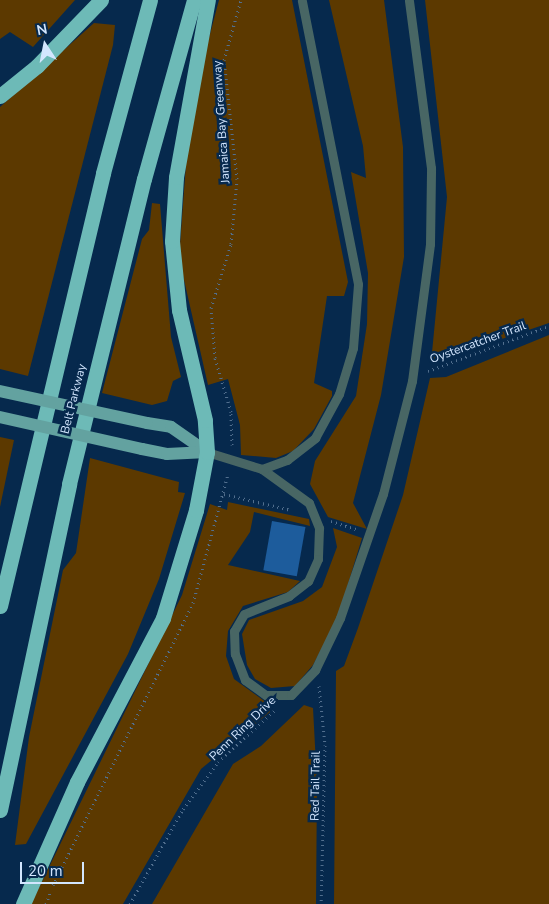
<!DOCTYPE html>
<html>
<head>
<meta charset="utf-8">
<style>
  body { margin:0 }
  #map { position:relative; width:549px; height:904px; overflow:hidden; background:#06294d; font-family:"Nunito Sans",sans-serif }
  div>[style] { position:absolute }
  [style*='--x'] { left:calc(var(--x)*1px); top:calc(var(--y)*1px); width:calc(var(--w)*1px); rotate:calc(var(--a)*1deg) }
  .green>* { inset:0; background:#5c3900 }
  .building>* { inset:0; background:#1d5c9c; transform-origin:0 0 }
  .path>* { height:3px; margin-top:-1.5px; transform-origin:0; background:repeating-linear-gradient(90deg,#526f8e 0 1px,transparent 0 5px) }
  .service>* { height:9px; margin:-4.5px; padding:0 4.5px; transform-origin:4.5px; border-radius:4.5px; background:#486664 }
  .primary>* { height:12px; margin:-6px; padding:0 6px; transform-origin:6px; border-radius:6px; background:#63a2a0 }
  .motorway>* { height:15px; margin:-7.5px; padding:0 7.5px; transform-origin:7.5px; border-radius:7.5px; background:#6dbab7 }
  .primary-bridge>* { height:12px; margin:-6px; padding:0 6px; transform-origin:6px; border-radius:6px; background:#63a2a0 }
  span { translate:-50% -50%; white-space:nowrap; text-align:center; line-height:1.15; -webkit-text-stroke:5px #06294d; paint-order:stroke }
  .street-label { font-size:12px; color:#d3e6fe }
  .north { position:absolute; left:20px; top:20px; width:50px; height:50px; -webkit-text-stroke:4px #06294d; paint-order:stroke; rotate:349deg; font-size:14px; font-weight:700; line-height:20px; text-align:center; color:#d3e6fe }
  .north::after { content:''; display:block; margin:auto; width:18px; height:22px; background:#d3e6fe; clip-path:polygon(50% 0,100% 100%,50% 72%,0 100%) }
  .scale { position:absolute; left:20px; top:862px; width:64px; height:22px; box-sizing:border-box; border:2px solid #d3e6fe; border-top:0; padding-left:6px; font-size:15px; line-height:18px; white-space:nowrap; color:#d3e6fe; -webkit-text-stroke:4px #06294d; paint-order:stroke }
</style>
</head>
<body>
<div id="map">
  <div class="green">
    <div style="clip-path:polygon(0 0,75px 0,33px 47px,10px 32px,0 39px)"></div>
    <div style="clip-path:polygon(219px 0,292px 0,348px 282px,344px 296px,327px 296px,314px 383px,332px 391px,332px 396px,314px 429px,293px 451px,276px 458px,241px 455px,240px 425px,228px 379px,208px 385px,179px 258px,186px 164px,201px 68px)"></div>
    <div style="clip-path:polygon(329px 0,384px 0,403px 147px,404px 257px,381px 395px,353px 503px,367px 529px,328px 517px,310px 484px,315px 461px,356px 396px,367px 324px,368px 273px,351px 172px,366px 178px,363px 146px)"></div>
    <div style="clip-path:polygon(425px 0,549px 0,549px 323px,431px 363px,447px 197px)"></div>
    <div style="clip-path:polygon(94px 23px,115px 25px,113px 45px,28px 376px,0 369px,0 107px)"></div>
    <div style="clip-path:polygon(152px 203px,160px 204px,171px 337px,181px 377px,173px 381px,167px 401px,152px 405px,102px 393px,142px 239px,149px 230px)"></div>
    <div style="clip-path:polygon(549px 335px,549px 904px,334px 904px,336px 671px,344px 666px,358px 628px,403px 495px,430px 378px,446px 377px)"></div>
    <div style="clip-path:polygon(0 437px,14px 440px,0 507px)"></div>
    <div style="clip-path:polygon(90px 458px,179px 482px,178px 492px,185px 493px,159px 579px,128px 654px,26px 844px,15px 845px,29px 737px,63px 570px,76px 553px)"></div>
    <div style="clip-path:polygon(228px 502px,309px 519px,310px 526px,254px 512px,250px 532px,228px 565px,300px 581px,288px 592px,243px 606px,228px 631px,226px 656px,234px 679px,267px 703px,270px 712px,201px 769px,123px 904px,31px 904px,182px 595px,210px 504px,227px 510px)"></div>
    <div style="clip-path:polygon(333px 528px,362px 538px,338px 617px,313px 665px,295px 686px,271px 688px,255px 679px,247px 665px,242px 634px,249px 620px,303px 601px,322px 587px,337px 547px)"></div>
    <div style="clip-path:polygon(304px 705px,313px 708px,317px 783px,316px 904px,152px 904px,233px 764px,261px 746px)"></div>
  </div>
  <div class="building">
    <div style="left:272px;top:521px;width:34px;height:50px;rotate:10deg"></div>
  </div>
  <div class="path">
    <div style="--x:428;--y:371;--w:129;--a:-20.4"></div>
    <div style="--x:232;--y:445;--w:33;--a:-92"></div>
    <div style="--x:231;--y:412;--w:56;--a:-106.5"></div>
    <div style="--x:215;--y:358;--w:50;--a:-94.6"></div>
    <div style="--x:211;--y:308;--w:67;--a:-72.6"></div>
    <div style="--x:231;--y:244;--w:65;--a:-84.7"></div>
    <div style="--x:237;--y:179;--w:120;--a:-96.2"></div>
    <div style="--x:224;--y:60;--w:62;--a:-74.2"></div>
    <div style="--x:224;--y:494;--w:69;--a:13.4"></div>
    <div style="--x:331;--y:521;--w:26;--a:18"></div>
    <div style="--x:319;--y:686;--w:59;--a:84.2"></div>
    <div style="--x:325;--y:745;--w:159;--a:91.4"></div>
    <div style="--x:53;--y:885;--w:315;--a:-63.6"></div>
    <div style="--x:193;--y:603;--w:134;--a:-74.8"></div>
    <div style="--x:46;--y:904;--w:12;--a:-70"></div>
    <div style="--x:130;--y:904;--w:109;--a:-60.8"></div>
    <div style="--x:183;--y:809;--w:59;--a:-53.3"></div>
    <div style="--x:218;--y:762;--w:77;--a:-42.4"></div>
  </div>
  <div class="service">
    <div style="--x:207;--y:452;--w:58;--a:17.2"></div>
    <div style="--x:262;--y:469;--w:58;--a:35.9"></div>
    <div style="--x:309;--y:503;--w:27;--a:68"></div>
    <div style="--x:319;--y:528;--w:31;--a:92"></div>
    <div style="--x:318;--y:559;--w:24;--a:114"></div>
    <div style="--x:308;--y:581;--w:24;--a:142"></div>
    <div style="--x:289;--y:596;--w:48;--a:158.2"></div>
    <div style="--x:244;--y:614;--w:20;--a:120"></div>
    <div style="--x:234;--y:631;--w:23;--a:88"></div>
    <div style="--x:235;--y:654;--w:28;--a:69"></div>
    <div style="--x:245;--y:680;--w:26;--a:36"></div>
    <div style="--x:266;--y:695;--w:25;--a:0"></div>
    <div style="--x:291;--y:695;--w:35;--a:-46"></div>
    <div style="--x:315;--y:670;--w:58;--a:-64.3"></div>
    <div style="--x:340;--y:618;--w:131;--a:-70.9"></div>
    <div style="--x:383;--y:494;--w:117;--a:-75.6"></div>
    <div style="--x:412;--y:381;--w:138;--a:-82.5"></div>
    <div style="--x:430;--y:244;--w:76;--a:-89.2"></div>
    <div style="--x:431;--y:168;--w:169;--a:-97.5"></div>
    <div style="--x:262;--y:469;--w:27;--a:-20"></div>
    <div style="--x:287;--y:460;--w:36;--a:-38"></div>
    <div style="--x:315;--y:438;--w:50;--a:-61.4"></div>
    <div style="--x:339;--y:394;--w:48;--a:-73.1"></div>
    <div style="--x:353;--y:348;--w:64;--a:-85.5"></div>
    <div style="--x:358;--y:284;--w:289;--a:-101.2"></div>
  </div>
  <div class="primary">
    <div style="--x:147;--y:423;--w:24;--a:9"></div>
    <div style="--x:171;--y:427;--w:44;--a:34.8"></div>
    <div style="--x:142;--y:449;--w:25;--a:11"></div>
    <div style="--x:167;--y:454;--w:40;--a:-2.9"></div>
  </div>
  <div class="motorway">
    <div style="--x:0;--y:96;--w:48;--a:-39"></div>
    <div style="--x:37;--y:66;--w:92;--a:-45.9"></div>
    <div style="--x:0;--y:606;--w:445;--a:-76.6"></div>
    <div style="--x:103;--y:173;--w:179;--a:-74.8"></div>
    <div style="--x:0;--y:810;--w:333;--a:-78"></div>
    <div style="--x:69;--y:484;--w:314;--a:-76.2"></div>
    <div style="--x:144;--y:179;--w:186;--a:-74.4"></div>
    <div style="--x:23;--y:904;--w:133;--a:-66.1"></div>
    <div style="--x:77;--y:782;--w:185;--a:-62.3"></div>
    <div style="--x:163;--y:618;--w:113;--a:-73"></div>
    <div style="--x:196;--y:510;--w:59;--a:-79.3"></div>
    <div style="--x:207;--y:452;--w:32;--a:-94"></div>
    <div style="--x:205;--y:420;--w:113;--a:-103.3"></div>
    <div style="--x:179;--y:310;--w:69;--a:-95.8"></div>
    <div style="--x:172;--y:241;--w:64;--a:-86.4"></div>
    <div style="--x:176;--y:177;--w:180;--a:-79.8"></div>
  </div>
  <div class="primary-bridge">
    <div style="--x:0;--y:391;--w:150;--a:12.3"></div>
    <div style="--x:0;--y:417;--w:146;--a:12.7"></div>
  </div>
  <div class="street-label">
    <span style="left:222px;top:122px;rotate:-94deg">Jamaica Bay Greenway</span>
    <span style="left:478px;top:343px;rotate:-20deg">Oystercatcher Trail</span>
    <span style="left:74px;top:399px;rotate:-76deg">Belt Parkway</span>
    <span style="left:243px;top:729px;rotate:-44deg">Penn Ring Drive</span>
    <span style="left:316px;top:786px;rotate:-89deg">Red Tail Trail</span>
  </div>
  <div class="north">N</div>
  <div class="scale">20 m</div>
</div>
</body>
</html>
